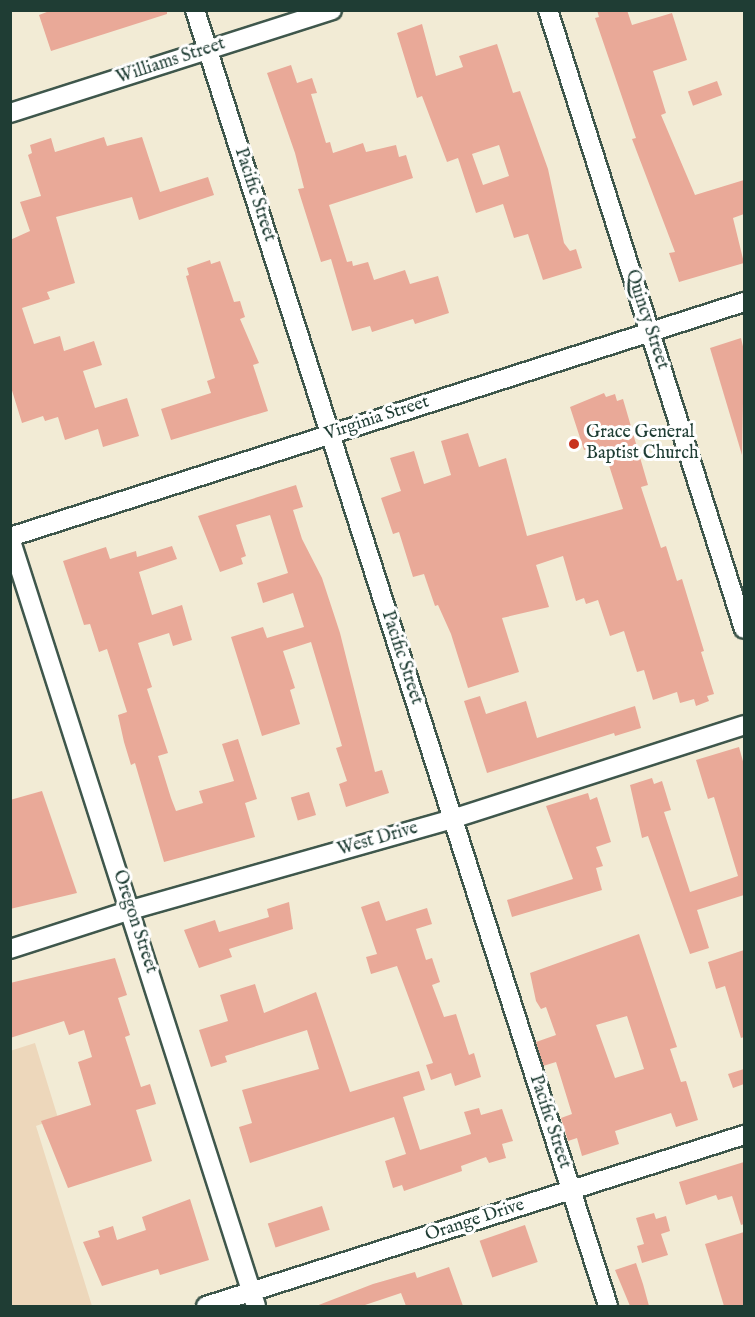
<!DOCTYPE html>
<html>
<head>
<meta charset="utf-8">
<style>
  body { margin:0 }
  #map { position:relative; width:755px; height:1317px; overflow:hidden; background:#f2ebd5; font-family:"IM FELL English",serif }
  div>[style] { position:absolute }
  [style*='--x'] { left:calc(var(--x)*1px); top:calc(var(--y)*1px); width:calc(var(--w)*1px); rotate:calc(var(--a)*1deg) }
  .built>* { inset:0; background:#edd7bb }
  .building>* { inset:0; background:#e9a998; transform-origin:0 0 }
  .roads { filter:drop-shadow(2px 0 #3f574c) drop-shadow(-2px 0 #3f574c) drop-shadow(0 2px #3f574c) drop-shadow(0 -2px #3f574c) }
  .minor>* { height:18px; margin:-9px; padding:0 9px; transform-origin:9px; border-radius:9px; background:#fff }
  .dots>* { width:16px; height:16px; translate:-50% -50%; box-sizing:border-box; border:3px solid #fff; border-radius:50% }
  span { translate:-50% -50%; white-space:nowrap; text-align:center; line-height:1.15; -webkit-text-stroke:6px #fff; paint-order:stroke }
  .street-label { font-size:18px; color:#1f3d34 }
  .poi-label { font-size:18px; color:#1f3d34 }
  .left { translate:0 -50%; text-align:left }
  .frame { position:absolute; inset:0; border:12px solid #1f3d34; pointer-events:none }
</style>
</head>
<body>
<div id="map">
  <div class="built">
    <div style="clip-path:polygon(35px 1043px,58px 1118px,36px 1126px,92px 1306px,11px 1306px,10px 1051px)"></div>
  </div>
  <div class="building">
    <div style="clip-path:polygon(52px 10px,167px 10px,167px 14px,51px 51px,39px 15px)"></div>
    <div style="clip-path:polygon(597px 10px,627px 10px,632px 25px,672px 13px,687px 60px,653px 71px,666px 113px,661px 115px,695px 195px,744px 180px,744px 214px,733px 218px,744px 263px,679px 282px,669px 253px,675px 252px,632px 139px,636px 138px,595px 18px,599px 17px)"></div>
    <div style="clip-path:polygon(evenodd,422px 24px,436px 76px,463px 67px,459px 56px,497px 44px,513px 93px,520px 91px,548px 169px,564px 243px,570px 251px,576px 249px,582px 268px,543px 280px,528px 234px,514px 238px,503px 204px,476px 213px,458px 158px,447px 162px,422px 96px,417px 98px,397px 33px,422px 24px,499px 145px,509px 176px,483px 185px,472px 154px,499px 145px)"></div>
    <div style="clip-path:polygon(291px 65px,297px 83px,312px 78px,317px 93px,311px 94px,326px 143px,330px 142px,333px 153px,363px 143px,366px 152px,396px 145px,399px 157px,406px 155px,413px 178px,329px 205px,347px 262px,352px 261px,353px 266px,368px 262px,374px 280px,405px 270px,410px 284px,438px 276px,449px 313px,415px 324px,413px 319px,372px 332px,370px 326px,352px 331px,331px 259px,321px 262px,298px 189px,304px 188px,295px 153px,267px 73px)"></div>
    <div style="left:717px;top:81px;width:15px;height:31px;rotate:70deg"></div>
    <div style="clip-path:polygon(104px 137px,107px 146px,142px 137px,160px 192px,208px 177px,214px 195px,139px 220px,132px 197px,56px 217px,75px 283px,47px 292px,50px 299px,22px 308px,34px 344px,60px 336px,64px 351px,94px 341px,102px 365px,83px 371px,95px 408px,127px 398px,139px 436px,103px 447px,98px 429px,65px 440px,58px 417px,45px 421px,43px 416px,22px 423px,10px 384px,10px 240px,30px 231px,20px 202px,41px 196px,28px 155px,32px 153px,30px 145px,51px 138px,55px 152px)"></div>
    <div style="clip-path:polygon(210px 260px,211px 264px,220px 261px,234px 302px,240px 301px,245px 317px,240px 319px,259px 363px,253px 365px,268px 411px,171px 440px,161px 409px,211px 393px,207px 381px,215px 378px,186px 276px,189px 275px,187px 268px)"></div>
    <div style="clip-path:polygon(741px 338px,744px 351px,742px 455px,710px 348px)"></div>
    <div style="clip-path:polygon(604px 393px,606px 397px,615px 394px,617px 401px,623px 399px,648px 485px,641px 487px,661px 548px,666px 546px,677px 581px,682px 579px,704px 651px,701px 652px,714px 694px,707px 696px,709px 701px,696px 706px,694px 699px,680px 703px,677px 692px,653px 700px,644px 670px,637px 672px,624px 631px,610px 636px,598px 600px,586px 604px,584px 598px,576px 601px,563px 556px,536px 565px,549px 607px,502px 618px,519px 672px,468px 688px,451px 634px,438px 605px,435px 606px,424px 574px,413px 577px,399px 532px,393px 534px,381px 498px,401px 491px,390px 458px,414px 451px,424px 484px,451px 475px,441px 441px,468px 433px,479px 467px,506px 458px,527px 536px,623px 509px,606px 456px,601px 457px,598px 446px,584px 450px,570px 407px)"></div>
    <div style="clip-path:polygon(296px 485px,303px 507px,293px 510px,302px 539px,322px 578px,340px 633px,375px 772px,382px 770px,389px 793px,346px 807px,339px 784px,347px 781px,336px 748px,342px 746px,311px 642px,283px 651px,295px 688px,290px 690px,300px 724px,262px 736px,231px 637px,263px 627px,267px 638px,304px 627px,293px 593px,263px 603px,257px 583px,288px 573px,270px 515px,236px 525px,246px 556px,241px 558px,243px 564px,220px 572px,198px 516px)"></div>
    <div style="clip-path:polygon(172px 546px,177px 559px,139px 572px,152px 615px,182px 605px,192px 640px,173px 646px,169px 633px,138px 643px,152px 687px,147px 689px,168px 753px,158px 756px,171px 798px,176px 811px,203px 803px,199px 791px,234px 781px,222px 744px,238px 739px,257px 799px,245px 803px,255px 837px,164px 862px,135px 763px,131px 765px,124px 742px,118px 715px,127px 712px,107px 649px,99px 652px,90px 624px,84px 625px,63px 561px,106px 547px,110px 559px,136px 551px,137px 557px)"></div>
    <div style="clip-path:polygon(480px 696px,486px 714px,526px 701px,537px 738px,635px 706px,641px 728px,615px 736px,614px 733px,487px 773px,464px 701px)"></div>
    <div style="clip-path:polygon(739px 747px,744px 765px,744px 895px,697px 910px,709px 948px,690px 954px,648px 836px,642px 838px,630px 785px,652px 778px,654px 784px,662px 781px,671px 810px,664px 812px,690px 892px,738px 876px,714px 797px,708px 799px,696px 760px)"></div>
    <div style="clip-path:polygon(42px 791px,77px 893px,10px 909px,10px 800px)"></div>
    <div style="left:309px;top:792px;width:24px;height:19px;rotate:73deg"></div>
    <div style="clip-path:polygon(588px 793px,590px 800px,597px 797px,611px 842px,596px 847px,603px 866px,596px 868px,602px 890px,512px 917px,507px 900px,573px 879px,546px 806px)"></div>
    <div style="clip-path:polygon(379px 901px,386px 921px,427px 908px,432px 924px,416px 929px,426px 960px,432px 958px,440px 982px,432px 985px,444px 1017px,456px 1014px,469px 1055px,474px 1053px,481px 1077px,455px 1086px,451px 1073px,431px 1080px,426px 1065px,433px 1063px,397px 966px,371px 974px,366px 957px,377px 954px,361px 907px)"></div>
    <div style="clip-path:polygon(289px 902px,293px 929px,229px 949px,232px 957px,199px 968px,184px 930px,215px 920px,219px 932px,269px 917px,267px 909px)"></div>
    <div style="clip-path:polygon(evenodd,639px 934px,677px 1047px,670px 1049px,681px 1082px,686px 1081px,698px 1120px,676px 1127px,671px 1113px,615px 1131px,619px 1144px,582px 1156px,577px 1138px,568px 1141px,561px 1118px,572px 1114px,556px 1062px,543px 1066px,536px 1042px,556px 1035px,546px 1007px,541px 1009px,536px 1001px,530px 973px,639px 934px,627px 1016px,644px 1069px,615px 1078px,596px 1025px,627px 1016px)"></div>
    <div style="clip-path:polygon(744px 950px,744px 1037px,741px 1038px,725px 986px,716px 989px,708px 962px)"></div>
    <div style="clip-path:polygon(115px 958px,127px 995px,118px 998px,130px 1035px,125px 1037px,141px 1087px,150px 1084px,156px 1104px,136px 1110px,152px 1161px,68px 1188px,41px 1121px,91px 1105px,78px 1062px,92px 1057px,84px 1030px,69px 1035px,64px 1021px,10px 1038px,10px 983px)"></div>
    <div style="clip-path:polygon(255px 984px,264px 1013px,316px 992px,350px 1092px,419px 1071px,425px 1090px,403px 1097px,420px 1150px,471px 1134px,464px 1112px,479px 1108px,481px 1115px,502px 1109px,513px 1141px,502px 1144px,506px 1158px,489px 1163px,486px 1157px,461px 1166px,462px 1171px,404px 1191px,402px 1185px,393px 1188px,385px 1161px,406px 1154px,394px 1117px,250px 1163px,239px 1127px,252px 1123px,242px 1090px,319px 1069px,307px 1030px,225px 1056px,227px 1062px,211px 1067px,199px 1030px,228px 1021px,220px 995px)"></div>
    <div style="clip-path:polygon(744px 1069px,744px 1084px,733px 1088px,728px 1074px)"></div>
    <div style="clip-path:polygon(744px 1162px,744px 1224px,741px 1225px,732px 1196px,718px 1200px,716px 1195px,686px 1205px,679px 1182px)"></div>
    <div style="clip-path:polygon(190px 1199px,209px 1260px,160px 1275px,158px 1269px,102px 1286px,83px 1242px,100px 1237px,98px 1231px,113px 1226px,117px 1240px,146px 1230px,142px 1217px)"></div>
    <div style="left:322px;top:1206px;width:25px;height:57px;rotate:72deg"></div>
    <div style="clip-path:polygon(654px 1213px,656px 1219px,666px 1216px,670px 1231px,661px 1234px,668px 1255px,642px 1263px,637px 1246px,644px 1244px,636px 1218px)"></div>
    <div style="left:525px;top:1225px;width:39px;height:48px;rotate:71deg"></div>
    <div style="clip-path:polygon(744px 1232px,744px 1306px,724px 1306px,705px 1244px)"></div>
    <div style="clip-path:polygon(636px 1263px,643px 1284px,649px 1306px,630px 1306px,615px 1270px)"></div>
    <div style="clip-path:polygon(449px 1267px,463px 1306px,406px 1306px,401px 1293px,362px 1306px,316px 1306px,373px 1284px,415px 1272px,417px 1278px)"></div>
  </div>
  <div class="roads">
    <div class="minor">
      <div style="--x:195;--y:10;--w:1360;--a:72.32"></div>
      <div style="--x:548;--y:10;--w:649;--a:72.43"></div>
      <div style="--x:10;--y:113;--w:338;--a:-17.7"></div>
      <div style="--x:10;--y:537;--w:771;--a:-17.75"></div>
      <div style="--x:10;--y:538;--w:806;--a:72.24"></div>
      <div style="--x:10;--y:949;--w:127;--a:-17.9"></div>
      <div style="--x:131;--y:910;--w:334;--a:-15.8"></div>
      <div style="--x:452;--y:819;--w:307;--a:-17.8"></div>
      <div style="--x:206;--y:1306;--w:565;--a:-17.63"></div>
    </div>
  </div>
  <div class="dots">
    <div style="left:574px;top:444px;background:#c8321e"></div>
  </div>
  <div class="street-label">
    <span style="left:171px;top:62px;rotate:-18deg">Williams Street</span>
    <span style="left:254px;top:195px;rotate:72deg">Pacific Street</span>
    <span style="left:646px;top:320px;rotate:72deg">Quincy Street</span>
    <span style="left:377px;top:419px;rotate:-18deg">Virginia Street</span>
    <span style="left:401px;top:658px;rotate:72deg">Pacific Street</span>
    <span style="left:378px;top:840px;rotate:-16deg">West Drive</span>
    <span style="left:134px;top:922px;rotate:72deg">Oregon Street</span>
    <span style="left:549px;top:1122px;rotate:72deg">Pacific Street</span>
    <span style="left:475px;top:1221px;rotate:-18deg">Orange Drive</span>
  </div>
  <div class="poi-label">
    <span class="left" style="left:586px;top:444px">Grace General<br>Baptist Church</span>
  </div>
  <div class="frame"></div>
</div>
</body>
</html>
